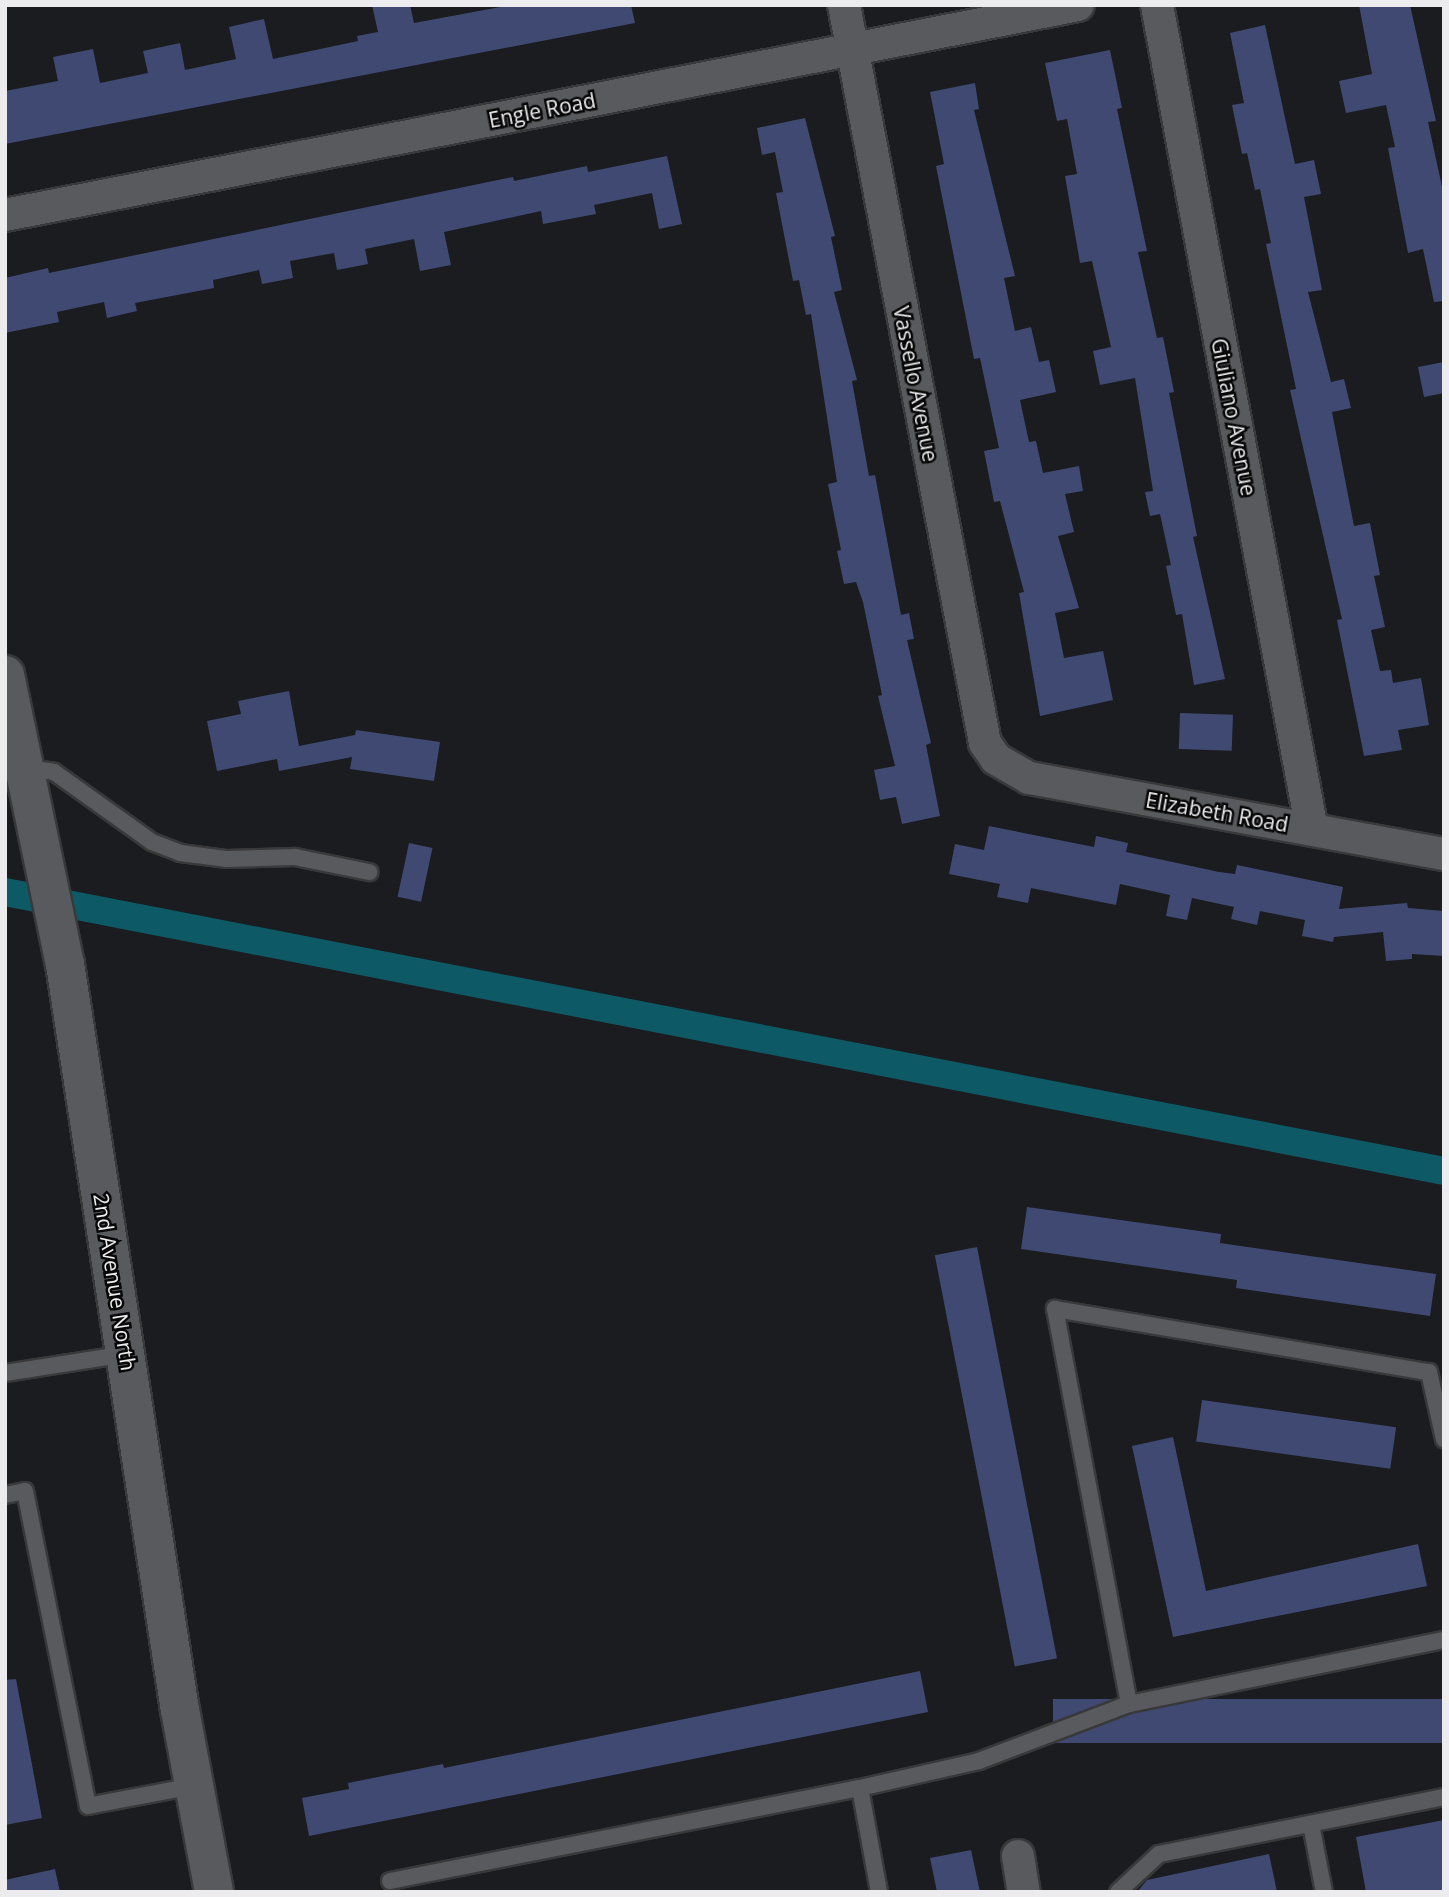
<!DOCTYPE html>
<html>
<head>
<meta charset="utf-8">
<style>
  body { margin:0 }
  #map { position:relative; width:1449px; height:1897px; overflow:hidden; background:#1b1c1f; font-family:"Open Sans",sans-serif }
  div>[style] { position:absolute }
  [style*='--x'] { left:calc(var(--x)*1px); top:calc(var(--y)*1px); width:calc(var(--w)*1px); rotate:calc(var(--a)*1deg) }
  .canal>* { height:28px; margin:-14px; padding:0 14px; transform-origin:14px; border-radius:14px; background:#0d5965 }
  .building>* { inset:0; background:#3f4972; transform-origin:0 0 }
  .roads { filter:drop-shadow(2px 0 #39393b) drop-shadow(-2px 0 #39393b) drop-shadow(0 2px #39393b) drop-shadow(0 -2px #39393b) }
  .lane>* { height:16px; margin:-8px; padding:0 8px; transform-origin:8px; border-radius:8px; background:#595a5d }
  .street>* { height:32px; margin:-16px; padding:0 16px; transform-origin:16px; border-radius:16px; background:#595a5d }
  .secondary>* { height:38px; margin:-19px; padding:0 19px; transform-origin:19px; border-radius:19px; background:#595a5d }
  span { translate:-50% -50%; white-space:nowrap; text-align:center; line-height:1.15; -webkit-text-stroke:5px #070708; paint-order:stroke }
  .street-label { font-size:21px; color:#ececee }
  .frame { position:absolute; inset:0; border:7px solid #ececee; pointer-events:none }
</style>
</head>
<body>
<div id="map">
  <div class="canal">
    <div style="--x:5;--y:892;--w:1466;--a:10.97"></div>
  </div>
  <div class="building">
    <div style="clip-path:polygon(372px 5px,410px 5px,414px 23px,512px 5px,631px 5px,635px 23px,5px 144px,5px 91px,58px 81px,53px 57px,93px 49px,100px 83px,148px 73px,143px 51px,180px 43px,185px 70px,236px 59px,229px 27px,264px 19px,273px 59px,358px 41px,357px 36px,378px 32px)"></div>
    <div style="clip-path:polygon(1359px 5px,1410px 5px,1436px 121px,1428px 122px,1444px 196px,1444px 301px,1434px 302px,1423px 249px,1408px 253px,1388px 148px,1395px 147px,1386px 105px,1346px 113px,1339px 81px,1372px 74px)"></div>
    <div style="clip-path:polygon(1265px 25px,1295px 164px,1314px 160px,1321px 194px,1304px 197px,1322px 290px,1308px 292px,1331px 382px,1344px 379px,1351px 408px,1332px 412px,1354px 526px,1370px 523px,1380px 575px,1374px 576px,1385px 627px,1371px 630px,1380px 671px,1391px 670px,1393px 683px,1421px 678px,1429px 725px,1398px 730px,1402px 750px,1364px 756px,1337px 620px,1342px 619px,1290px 390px,1296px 389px,1266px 244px,1271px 243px,1260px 189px,1255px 190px,1247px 153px,1242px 154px,1232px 105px,1244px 103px,1230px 33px)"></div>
    <div style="clip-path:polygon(1110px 50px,1122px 108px,1117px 109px,1147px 251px,1138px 252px,1157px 338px,1163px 337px,1174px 392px,1169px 393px,1197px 536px,1193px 537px,1225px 679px,1194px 685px,1182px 614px,1176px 615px,1166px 566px,1171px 565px,1160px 514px,1150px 516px,1145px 492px,1153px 491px,1135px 378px,1100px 385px,1093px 351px,1111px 347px,1092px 261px,1080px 263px,1065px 176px,1077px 174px,1067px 119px,1057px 121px,1045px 63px)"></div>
    <div style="clip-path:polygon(975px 83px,979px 109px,974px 110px,1015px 276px,1004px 278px,1015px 331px,1031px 327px,1039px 362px,1049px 360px,1056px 392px,1020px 400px,1029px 442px,1036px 441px,1043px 473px,1079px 466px,1083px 491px,1065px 494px,1074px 532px,1058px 536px,1079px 608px,1055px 613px,1064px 658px,1103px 651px,1113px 700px,1040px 716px,1019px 593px,1024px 592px,1000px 501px,994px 502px,984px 451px,999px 448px,980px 358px,974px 359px,936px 166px,944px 164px,930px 92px)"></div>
    <div style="clip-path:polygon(805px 118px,835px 236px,831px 237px,842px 290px,834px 292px,857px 380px,852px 381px,869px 476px,875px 475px,901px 615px,909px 613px,914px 639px,907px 640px,931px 743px,926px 745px,940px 816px,902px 824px,896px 797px,880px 800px,874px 770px,895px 766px,878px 696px,882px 695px,863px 602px,856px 582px,844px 584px,837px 551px,841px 550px,828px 484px,837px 482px,811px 314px,806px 315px,799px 280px,793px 281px,776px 193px,783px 192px,775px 152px,762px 155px,757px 128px)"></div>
    <div style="clip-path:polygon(667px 156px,682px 224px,659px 229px,652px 193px,594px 205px,596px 214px,543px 224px,541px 211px,444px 232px,451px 265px,420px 271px,414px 239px,365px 249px,368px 264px,337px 270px,334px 253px,290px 261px,293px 278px,262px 284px,259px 270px,213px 280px,214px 288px,135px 303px,137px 311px,107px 318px,104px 302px,57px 312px,59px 322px,5px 333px,5px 278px,48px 268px,49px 273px,513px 177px,514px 181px,587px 166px,588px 172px)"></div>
    <div style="clip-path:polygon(1444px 362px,1444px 393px,1424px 397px,1418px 367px)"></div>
    <div style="clip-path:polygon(289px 691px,299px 746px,355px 735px,356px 730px,440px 742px,434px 781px,350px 769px,352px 757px,279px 771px,277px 759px,217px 771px,207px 721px,241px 714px,238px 701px)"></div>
    <div style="left:1180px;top:713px;width:53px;height:36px;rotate:2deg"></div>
    <div style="clip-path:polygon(989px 826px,1094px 847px,1096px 836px,1128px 843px,1126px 852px,1219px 872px,1235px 874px,1237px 865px,1343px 887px,1339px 909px,1407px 903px,1408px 908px,1444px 911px,1444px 956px,1412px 954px,1412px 959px,1386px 961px,1383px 932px,1334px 937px,1333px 942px,1302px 936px,1305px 920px,1260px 911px,1257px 925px,1231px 919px,1234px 907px,1192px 898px,1187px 920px,1166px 916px,1170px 895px,1120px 884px,1116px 905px,1031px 888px,1028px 903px,997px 897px,1000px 884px,949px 874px,955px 844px,984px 850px)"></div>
    <div style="left:409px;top:843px;width:24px;height:55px;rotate:12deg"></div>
    <div style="clip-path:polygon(1027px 1207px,1221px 1234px,1220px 1243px,1436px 1274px,1430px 1316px,1236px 1288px,1237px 1280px,1021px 1249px)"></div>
    <div style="left:977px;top:1247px;width:419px;height:43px;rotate:79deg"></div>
    <div style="left:1202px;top:1400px;width:196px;height:42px;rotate:8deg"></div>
    <div style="clip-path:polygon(1173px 1437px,1206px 1591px,1418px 1544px,1427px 1586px,1173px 1637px,1132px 1446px)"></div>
    <div style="clip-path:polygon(920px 1671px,928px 1712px,309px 1836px,302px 1798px,349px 1789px,348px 1783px,443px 1764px,444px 1768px)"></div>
    <div style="clip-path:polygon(16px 1679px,42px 1818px,5px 1825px,5px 1680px)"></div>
    <div style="left:1444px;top:1699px;width:44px;height:391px;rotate:90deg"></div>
    <div style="clip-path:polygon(1444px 1820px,1444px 1892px,1366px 1892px,1356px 1837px)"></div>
    <div style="clip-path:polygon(971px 1850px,980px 1892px,937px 1892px,930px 1858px)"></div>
    <div style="clip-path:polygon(1269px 1854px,1277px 1892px,1137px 1892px,1147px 1880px)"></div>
    <div style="clip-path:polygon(55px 1869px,60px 1892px,5px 1892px,5px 1880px)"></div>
  </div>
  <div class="roads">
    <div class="lane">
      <div style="--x:27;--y:768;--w:27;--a:8"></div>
      <div style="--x:54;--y:772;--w:120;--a:35.5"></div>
      <div style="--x:152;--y:842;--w:30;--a:21"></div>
      <div style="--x:180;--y:853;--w:46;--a:7.4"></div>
      <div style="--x:226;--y:859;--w:69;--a:-1.7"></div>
      <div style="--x:295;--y:857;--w:76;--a:11.5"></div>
      <div style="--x:5;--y:1373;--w:122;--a:-8.9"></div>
      <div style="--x:5;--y:1495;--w:20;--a:-11"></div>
      <div style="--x:25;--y:1491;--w:321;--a:78.7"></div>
      <div style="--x:88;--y:1806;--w:108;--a:-10.7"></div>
      <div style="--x:1129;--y:1704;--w:402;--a:-100.6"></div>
      <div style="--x:1055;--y:1309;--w:379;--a:9.6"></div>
      <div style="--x:1429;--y:1372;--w:69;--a:77.4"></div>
      <div style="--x:860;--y:1788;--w:122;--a:-12.8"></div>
      <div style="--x:979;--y:1761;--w:160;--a:-20.8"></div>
      <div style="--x:1129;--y:1704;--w:321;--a:-11.5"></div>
      <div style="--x:1311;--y:1824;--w:69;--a:79.2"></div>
      <div style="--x:390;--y:1881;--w:479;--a:-11.2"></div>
      <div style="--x:860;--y:1788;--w:106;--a:79.6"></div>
      <div style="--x:1118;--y:1892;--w:56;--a:-42.8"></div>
      <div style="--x:1159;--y:1854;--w:291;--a:-11.3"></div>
    </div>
    <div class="street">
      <div style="--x:844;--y:5;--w:751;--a:79.18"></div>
      <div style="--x:985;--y:743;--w:19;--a:55"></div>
      <div style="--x:996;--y:759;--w:38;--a:30"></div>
      <div style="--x:1029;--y:778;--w:422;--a:10.4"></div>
      <div style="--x:1157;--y:5;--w:839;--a:79.36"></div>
      <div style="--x:5;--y:215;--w:1093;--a:-11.07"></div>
      <div style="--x:1018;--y:1856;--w:36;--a:81"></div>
    </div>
    <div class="secondary">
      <div style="--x:5;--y:675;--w:295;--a:78.3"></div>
      <div style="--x:65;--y:964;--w:755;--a:81.24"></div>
      <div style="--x:180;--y:1710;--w:185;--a:79.4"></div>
    </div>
  </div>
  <div class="street-label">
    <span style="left:542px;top:110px;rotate:-11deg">Engle Road</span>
    <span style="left:916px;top:384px;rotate:79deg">Vassello Avenue</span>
    <span style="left:1234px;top:417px;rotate:79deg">Giuliano Avenue</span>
    <span style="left:1217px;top:812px;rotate:10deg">Elizabeth Road</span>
    <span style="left:115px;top:1282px;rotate:81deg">2nd Avenue North</span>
  </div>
  <div class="frame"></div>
</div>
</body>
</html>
